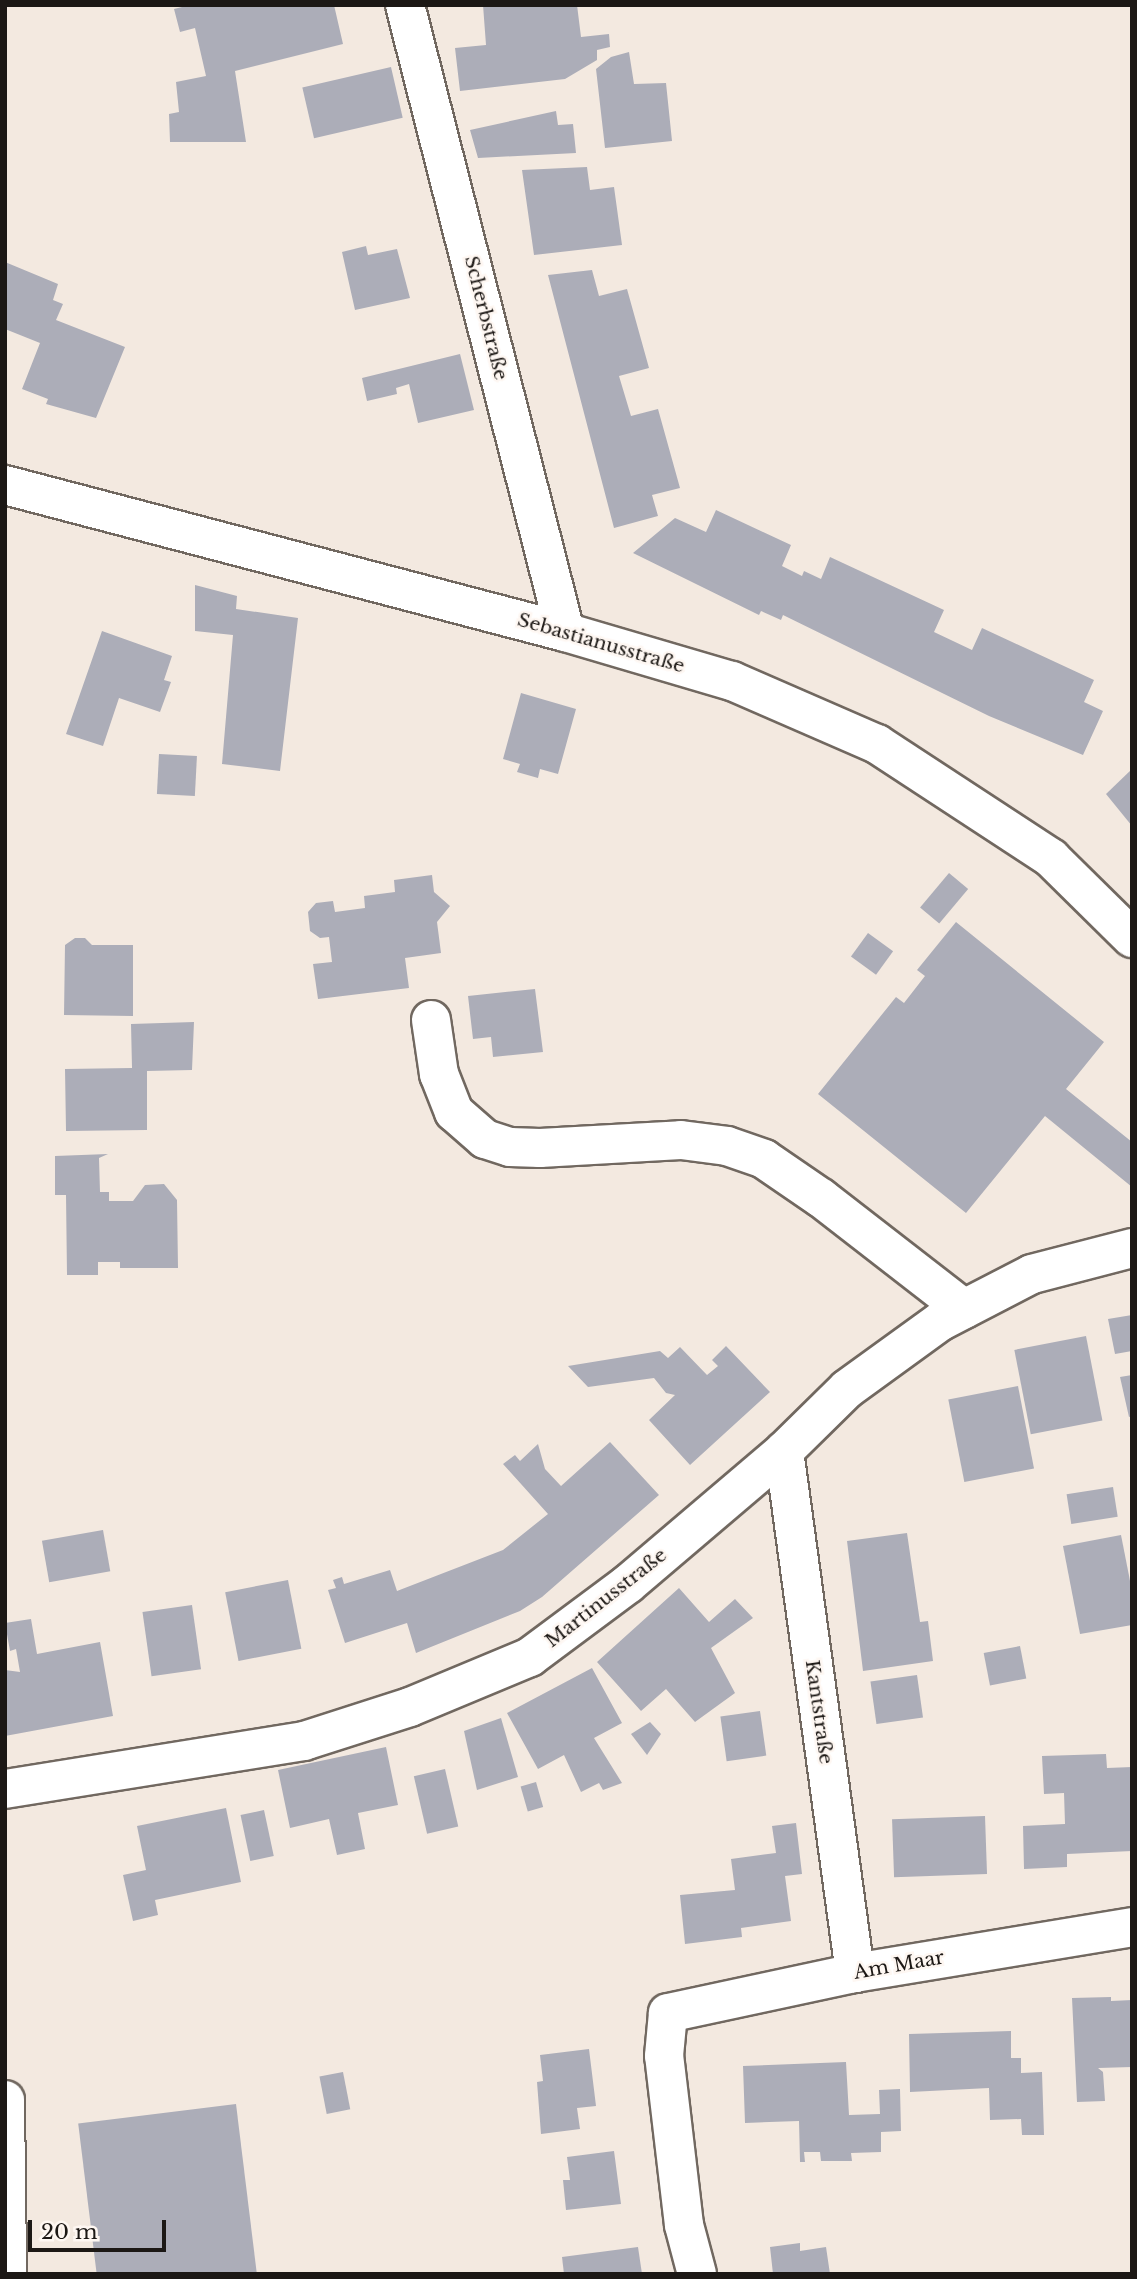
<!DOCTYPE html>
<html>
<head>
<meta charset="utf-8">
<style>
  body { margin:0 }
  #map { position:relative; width:1137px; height:2279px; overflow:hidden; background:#f3e9e0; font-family:"Libre Baskerville",serif }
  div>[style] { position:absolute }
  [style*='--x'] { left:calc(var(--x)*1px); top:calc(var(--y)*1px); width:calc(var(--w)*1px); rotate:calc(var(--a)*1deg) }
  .building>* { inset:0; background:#acadb8; transform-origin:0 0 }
  .roads { filter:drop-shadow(2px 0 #716860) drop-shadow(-2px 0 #716860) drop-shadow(0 2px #716860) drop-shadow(0 -2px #716860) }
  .minor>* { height:38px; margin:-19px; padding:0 19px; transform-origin:19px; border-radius:19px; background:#fff }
  .major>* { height:38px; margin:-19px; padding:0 19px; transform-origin:19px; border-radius:19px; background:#fff }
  span { translate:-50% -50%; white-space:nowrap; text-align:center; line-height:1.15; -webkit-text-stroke:5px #fef7f2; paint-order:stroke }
  .street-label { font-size:19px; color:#1c1815 }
  .frame { position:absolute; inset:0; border:7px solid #1c1815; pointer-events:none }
  .scale { position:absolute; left:28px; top:2220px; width:138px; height:32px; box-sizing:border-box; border:4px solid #1c1815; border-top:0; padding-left:9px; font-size:21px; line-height:24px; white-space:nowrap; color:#1c1815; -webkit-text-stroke:5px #fef7f2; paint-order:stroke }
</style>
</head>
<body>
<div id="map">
  <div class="building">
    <div style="clip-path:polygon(190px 5px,334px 5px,343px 44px,235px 71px,246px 142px,170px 142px,169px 114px,179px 112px,176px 82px,206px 76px,195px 28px,180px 32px,174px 9px)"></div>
    <div style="clip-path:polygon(483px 5px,577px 5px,581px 37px,609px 34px,610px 47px,597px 50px,597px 60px,565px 79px,460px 91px,455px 48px,486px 45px)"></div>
    <div style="clip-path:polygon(629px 52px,634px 84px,666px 83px,672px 141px,605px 148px,596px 69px,611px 57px)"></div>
    <div style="left:391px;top:67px;width:52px;height:91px;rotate:77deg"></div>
    <div style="clip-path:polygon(556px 111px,558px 125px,573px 124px,576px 153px,478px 158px,470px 130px)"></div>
    <div style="clip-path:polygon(587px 167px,590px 190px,614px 187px,622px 245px,534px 255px,522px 170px)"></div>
    <div style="clip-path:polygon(366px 246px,368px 255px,397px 249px,410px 298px,355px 310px,342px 252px)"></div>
    <div style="clip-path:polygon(5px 262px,58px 284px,53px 300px,63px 304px,56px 320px,125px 347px,96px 418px,46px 404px,48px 399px,22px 389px,40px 343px,5px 329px)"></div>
    <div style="clip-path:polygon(592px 270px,599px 296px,627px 289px,649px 368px,619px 376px,631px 416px,658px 409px,680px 488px,652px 495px,658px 516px,614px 528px,548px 275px)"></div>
    <div style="clip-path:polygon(460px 354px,474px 410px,418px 423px,409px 384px,396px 388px,397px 394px,367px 401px,362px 378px)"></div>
    <div style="clip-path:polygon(716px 510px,791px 545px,782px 566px,802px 576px,804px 571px,821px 579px,830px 557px,944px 610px,934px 632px,972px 650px,982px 628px,1094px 680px,1084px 702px,1103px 711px,1083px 755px,989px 716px,783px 615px,781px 620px,761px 611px,759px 615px,633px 553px,675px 518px,706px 532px)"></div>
    <div style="clip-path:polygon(195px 585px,237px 596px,236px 609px,298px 618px,280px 771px,222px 764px,233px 635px,195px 631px)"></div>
    <div style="clip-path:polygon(102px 631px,172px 656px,164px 680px,171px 682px,160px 712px,119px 698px,103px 746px,66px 734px)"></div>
    <div style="clip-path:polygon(521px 693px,576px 709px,558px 774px,540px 769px,538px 778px,517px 772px,520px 764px,503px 759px)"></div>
    <div style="left:159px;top:754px;width:38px;height:40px;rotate:3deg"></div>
    <div style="clip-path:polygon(1132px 769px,1132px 826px,1106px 794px)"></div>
    <div style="left:949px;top:873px;width:25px;height:45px;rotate:40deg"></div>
    <div style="clip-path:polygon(432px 875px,434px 892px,450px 906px,437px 922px,441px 953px,405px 958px,409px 988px,318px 999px,313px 964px,332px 962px,329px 937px,320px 938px,310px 931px,308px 912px,316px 903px,333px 901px,335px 912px,365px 908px,364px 896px,395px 892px,394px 880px)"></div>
    <div style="clip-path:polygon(956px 922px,1104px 1042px,1066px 1089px,1132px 1142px,1132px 1187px,1045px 1116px,966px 1213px,818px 1094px,896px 997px,904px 1003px,925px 976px,917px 970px)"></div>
    <div style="left:868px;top:933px;width:31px;height:29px;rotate:36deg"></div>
    <div style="clip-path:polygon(75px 938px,85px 938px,92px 945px,133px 945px,133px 1016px,64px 1015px,65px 945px)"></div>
    <div style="clip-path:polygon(535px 989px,543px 1052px,493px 1057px,491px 1037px,473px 1039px,468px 996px)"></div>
    <div style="clip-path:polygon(194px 1022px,192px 1070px,147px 1071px,147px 1130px,66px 1131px,65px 1069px,132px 1068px,131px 1024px)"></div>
    <div style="clip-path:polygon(108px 1154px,99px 1158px,100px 1192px,109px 1192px,109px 1201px,133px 1201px,145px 1185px,164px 1184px,177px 1200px,178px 1268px,120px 1268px,120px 1262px,98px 1262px,98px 1275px,67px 1275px,66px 1195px,55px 1195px,55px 1156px)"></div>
    <div style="clip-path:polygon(1132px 1315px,1132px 1351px,1115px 1354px,1108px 1319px)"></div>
    <div style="left:1086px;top:1336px;width:86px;height:73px;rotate:79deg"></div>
    <div style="clip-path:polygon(726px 1346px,770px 1392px,690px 1465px,649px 1420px,675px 1395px,666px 1393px,654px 1378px,588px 1387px,568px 1366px,660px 1351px,668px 1358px,680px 1347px,707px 1375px,718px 1366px,712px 1360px)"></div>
    <div style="clip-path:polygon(1132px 1375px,1132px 1416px,1129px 1417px,1120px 1377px)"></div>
    <div style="left:1018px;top:1386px;width:84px;height:71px;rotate:79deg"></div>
    <div style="clip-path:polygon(610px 1442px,659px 1495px,542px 1597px,520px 1611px,416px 1653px,407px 1623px,345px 1643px,328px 1590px,336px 1588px,333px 1580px,342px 1577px,344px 1584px,390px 1570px,397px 1591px,503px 1550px,548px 1514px,503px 1464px,515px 1455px,520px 1461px,538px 1444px,545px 1469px,561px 1486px)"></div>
    <div style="left:1113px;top:1487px;width:30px;height:47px;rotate:81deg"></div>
    <div style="left:103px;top:1530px;width:42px;height:62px;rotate:80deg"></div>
    <div style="clip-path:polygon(907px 1533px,920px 1622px,928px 1621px,933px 1661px,863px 1671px,847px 1541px)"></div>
    <div style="clip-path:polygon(1121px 1535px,1132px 1591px,1132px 1625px,1080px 1634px,1063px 1546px)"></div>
    <div style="left:288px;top:1580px;width:70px;height:64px;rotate:79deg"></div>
    <div style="clip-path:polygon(679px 1588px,709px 1622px,735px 1599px,753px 1618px,711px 1648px,735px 1693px,695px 1722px,666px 1689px,641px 1711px,597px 1662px)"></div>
    <div style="left:192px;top:1605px;width:65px;height:50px;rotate:82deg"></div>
    <div style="clip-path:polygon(31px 1619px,37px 1654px,100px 1642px,113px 1716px,5px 1736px,5px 1670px,20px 1672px,16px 1649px,10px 1651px,5px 1623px)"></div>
    <div style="left:1020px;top:1646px;width:33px;height:37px;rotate:79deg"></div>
    <div style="clip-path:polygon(592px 1668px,622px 1723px,594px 1738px,622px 1783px,603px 1790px,599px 1783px,581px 1792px,564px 1755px,538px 1769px,507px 1713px)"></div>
    <div style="left:917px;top:1675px;width:43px;height:47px;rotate:82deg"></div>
    <div style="left:760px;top:1711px;width:45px;height:40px;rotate:82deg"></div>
    <div style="clip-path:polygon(501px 1718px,518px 1777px,477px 1790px,464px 1731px)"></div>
    <div style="clip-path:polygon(650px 1722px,661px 1734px,647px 1755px,631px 1734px)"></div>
    <div style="clip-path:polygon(386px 1747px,398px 1805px,358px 1813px,365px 1849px,337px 1855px,329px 1819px,290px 1828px,278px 1770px)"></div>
    <div style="clip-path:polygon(1106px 1754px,1107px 1768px,1132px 1767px,1132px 1851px,1067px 1854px,1067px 1867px,1024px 1869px,1023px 1826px,1065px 1824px,1064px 1793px,1044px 1794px,1042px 1756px)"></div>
    <div style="left:445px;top:1769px;width:59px;height:32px;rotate:77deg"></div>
    <div style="left:536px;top:1782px;width:26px;height:16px;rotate:74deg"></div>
    <div style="clip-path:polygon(226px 1808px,241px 1882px,155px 1900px,158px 1915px,133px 1921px,123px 1875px,146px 1870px,137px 1826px)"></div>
    <div style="left:264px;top:1810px;width:47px;height:24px;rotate:78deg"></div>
    <div style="left:985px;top:1816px;width:58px;height:93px;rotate:88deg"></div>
    <div style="clip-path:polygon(796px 1823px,802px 1874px,785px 1876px,791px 1921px,741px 1928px,742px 1937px,685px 1944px,680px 1895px,735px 1890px,731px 1859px,776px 1853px,772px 1826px)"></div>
    <div style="clip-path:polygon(1111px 1997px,1111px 2001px,1132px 2000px,1132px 2067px,1098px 2068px,1103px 2072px,1105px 2101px,1077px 2102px,1072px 1998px)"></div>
    <div style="clip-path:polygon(1011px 2031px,1011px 2058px,1021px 2058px,1021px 2073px,1042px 2072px,1044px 2135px,1022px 2135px,1021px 2119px,990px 2120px,989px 2088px,910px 2092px,909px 2034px)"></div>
    <div style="clip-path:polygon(589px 2049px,596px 2106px,577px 2108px,580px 2129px,541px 2134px,537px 2082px,543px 2081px,540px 2055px)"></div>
    <div style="clip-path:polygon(846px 2062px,849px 2115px,880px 2114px,879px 2090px,900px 2089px,901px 2131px,881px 2132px,881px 2152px,851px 2153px,852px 2161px,821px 2161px,820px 2152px,804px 2152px,805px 2162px,800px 2162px,799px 2121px,745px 2123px,743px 2066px)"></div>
    <div style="left:343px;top:2072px;width:38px;height:24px;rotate:79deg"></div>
    <div style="left:236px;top:2104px;width:171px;height:159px;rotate:83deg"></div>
    <div style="clip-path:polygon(614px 2151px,621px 2204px,566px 2210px,563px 2180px,570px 2180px,567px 2157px)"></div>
    <div style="clip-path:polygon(800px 2243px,800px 2251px,826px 2247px,830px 2274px,773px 2274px,770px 2247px)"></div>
    <div style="clip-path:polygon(638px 2247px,642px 2274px,564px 2274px,562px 2257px)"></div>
  </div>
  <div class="roads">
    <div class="minor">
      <div style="--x:405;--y:5;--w:647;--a:75.68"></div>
      <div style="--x:431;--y:1020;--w:55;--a:81.6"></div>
      <div style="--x:439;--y:1074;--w:41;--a:68.5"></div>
      <div style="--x:454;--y:1112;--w:41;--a:41.1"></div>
      <div style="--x:485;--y:1139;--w:26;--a:18"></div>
      <div style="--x:510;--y:1147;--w:30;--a:2"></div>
      <div style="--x:540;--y:1148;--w:141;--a:-3.2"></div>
      <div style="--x:681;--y:1140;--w:46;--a:7.4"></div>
      <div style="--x:727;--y:1146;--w:39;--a:19"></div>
      <div style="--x:764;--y:1159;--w:69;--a:34.4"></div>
      <div style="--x:821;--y:1198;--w:181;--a:37.8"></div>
      <div style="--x:784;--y:1451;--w:527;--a:82.25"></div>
      <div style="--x:5;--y:1789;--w:303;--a:-9.1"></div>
      <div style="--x:304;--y:1741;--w:111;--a:-17.8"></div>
      <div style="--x:410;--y:1707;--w:130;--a:-22.6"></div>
      <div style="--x:530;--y:1657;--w:122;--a:-36.7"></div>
      <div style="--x:628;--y:1584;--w:205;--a:-40.4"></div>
      <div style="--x:784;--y:1451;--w:88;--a:-44.5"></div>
      <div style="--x:847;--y:1389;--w:116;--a:-35.9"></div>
      <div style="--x:941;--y:1321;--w:102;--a:-27.3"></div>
      <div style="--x:1032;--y:1274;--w:103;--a:-14.6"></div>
      <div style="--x:5;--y:2100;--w:174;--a:89.3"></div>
      <div style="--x:697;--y:2274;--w:51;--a:-104.9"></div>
      <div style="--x:684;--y:2225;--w:170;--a:-96.7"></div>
      <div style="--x:664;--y:2056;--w:43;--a:-84.7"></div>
      <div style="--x:668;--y:2013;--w:191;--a:-12.1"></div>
      <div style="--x:855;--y:1973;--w:281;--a:-9.4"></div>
    </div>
    <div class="major">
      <div style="--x:5;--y:485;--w:579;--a:14.71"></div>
      <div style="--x:565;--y:632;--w:174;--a:16.4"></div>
      <div style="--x:732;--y:681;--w:158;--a:23.5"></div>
      <div style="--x:877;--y:744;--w:208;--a:33.2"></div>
      <div style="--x:1051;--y:858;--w:114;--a:44.6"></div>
    </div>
  </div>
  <div class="street-label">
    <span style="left:486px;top:318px;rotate:76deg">Scherbstraße</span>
    <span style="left:601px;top:643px;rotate:16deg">Sebastianusstraße</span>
    <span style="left:606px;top:1598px;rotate:-38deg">Martinusstraße</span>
    <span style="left:819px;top:1712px;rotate:82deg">Kantstraße</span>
    <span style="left:899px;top:1965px;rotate:-10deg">Am Maar</span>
  </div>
  <div class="frame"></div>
  <div class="scale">20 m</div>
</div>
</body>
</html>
